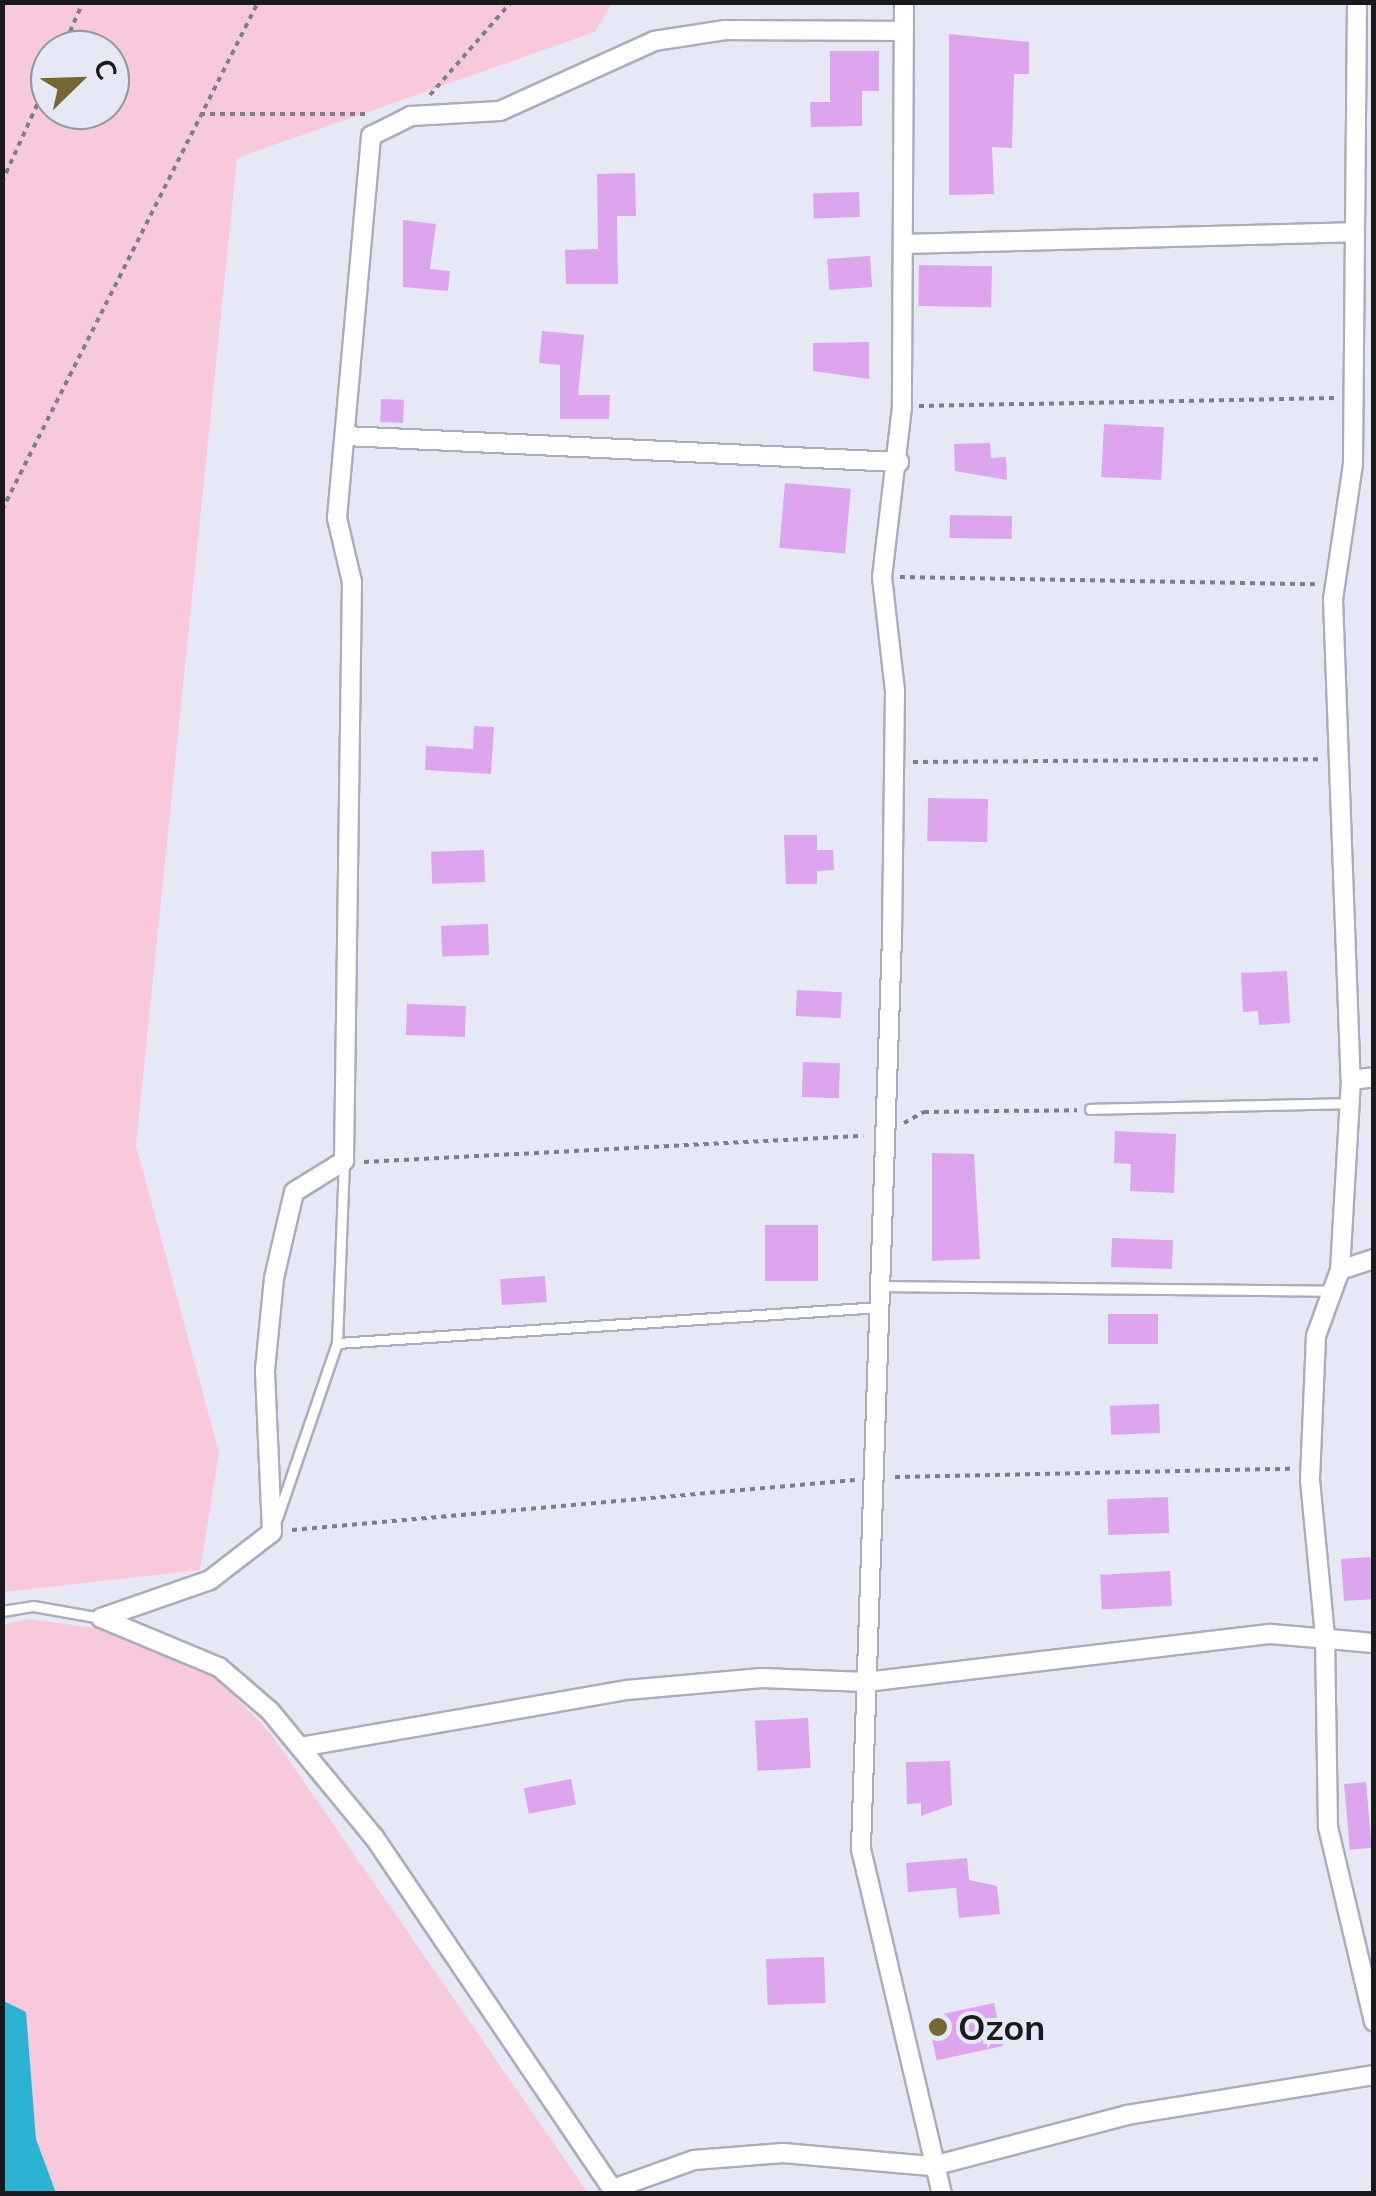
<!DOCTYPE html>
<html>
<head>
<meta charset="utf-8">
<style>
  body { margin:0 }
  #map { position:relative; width:1376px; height:2196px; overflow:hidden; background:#e7e8f6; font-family:Mulish,sans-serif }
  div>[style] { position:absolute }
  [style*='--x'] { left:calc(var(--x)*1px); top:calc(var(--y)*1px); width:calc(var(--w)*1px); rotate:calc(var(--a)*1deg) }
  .green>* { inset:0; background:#f8c9dc }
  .water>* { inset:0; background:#2bb3d1 }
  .building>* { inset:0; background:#dda5ee; transform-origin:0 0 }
  .path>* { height:4px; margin-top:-2px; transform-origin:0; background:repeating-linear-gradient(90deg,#7d7e87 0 5px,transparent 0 10px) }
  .roads { filter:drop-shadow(2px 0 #acadba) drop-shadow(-2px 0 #acadba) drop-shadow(0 2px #acadba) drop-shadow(0 -2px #acadba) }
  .lane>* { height:9px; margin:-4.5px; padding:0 4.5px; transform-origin:4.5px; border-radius:4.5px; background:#fff }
  .street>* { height:18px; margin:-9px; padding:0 9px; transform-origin:9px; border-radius:9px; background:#fff }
  .dots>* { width:28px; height:28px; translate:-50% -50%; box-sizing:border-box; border:5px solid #e7e8f6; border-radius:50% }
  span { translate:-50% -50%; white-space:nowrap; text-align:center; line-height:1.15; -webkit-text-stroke:8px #e7e8f6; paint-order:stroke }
  .poi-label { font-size:35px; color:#19191e; font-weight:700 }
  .left { translate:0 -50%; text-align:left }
  .frame { position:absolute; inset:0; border:5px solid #19191e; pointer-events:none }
  .north { position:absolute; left:30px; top:30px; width:100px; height:100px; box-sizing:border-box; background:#e7e8f6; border:2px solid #9595a0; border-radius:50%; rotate:67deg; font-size:28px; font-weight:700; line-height:40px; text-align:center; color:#19191e }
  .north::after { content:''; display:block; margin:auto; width:35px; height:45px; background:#766735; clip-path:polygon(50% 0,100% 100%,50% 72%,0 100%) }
</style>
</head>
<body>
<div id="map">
  <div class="green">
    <div style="clip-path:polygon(evenodd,2px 3px,612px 3px,595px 32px,237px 158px,136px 1145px,219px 1453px,200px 1570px,3px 1592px,2px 3px,50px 50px,110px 50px,110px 110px,50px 110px,50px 50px)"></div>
    <div style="clip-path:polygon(29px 1619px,96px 1628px,218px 1678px,271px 1734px,588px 2193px,56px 2193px,36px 2139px,26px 2013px,3px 2000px,2px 1625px)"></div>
  </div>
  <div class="water">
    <div style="clip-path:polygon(2px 2000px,26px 2012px,36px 2139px,56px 2193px,3px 2193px)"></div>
  </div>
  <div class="building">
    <div style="clip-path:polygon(949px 34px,1029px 42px,1029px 74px,1014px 74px,1012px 148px,992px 147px,994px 194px,949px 195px)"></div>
    <div style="clip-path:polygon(830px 51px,879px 51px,879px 91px,862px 91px,862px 126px,811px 127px,810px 102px,830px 102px)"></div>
    <div style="clip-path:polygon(635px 173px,636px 216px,617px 216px,618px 284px,566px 284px,565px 250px,598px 249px,597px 174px)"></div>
    <div style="left:859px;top:192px;width:25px;height:46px;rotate:88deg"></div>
    <div style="clip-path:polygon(403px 220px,436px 224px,430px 269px,450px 271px,448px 291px,403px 287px)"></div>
    <div style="left:870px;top:256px;width:31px;height:43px;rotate:86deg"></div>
    <div style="left:919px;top:265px;width:73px;height:41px;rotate:1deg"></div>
    <div style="clip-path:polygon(542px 331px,584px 335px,578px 395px,610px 395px,609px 419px,560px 419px,560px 365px,539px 363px)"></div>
    <div style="clip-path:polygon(869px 342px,869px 379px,813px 371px,813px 343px)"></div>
    <div style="left:381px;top:399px;width:23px;height:23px;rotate:2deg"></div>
    <div style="left:1104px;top:424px;width:60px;height:53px;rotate:3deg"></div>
    <div style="clip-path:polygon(990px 443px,991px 458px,1006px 457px,1007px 480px,955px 471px,954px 444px)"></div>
    <div style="left:785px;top:483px;width:66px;height:65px;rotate:5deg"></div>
    <div style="left:950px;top:515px;width:62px;height:23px;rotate:1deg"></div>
    <div style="clip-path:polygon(474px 726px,494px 727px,491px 774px,425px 770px,426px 746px,473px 749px)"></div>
    <div style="left:928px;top:798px;width:60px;height:43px;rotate:1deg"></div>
    <div style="clip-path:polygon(784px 835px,817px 835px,817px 850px,833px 850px,834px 870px,817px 871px,817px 884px,786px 884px)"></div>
    <div style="left:484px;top:850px;width:32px;height:53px;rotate:88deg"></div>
    <div style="left:488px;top:924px;width:31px;height:47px;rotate:88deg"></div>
    <div style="clip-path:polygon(1287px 971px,1290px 1023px,1259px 1025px,1258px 1011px,1243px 1012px,1241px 973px)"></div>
    <div style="left:797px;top:990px;width:45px;height:26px;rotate:3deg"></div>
    <div style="left:407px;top:1004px;width:59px;height:31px;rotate:2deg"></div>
    <div style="left:803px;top:1062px;width:37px;height:35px;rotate:2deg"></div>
    <div style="clip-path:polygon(1115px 1131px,1176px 1134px,1174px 1193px,1130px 1191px,1131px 1164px,1114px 1163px)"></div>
    <div style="clip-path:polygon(932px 1153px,974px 1154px,980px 1259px,932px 1261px)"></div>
    <div style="left:765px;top:1225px;width:53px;height:56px"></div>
    <div style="left:1112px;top:1238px;width:61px;height:29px;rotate:2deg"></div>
    <div style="left:545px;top:1276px;width:26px;height:45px;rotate:86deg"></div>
    <div style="left:1108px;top:1314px;width:50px;height:30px"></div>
    <div style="left:1159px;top:1404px;width:29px;height:49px;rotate:88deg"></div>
    <div style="left:1168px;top:1497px;width:36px;height:61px;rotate:88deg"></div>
    <div style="left:1371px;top:1557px;width:42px;height:30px;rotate:86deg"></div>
    <div style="left:1170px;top:1571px;width:35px;height:70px;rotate:87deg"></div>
    <div style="left:808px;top:1718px;width:50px;height:53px;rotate:87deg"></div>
    <div style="clip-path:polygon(950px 1761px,952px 1805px,921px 1816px,921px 1803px,907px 1804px,906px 1762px)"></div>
    <div style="left:571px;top:1779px;width:26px;height:48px;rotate:79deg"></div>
    <div style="left:1366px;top:1782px;width:66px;height:22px;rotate:85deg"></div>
    <div style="clip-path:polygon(967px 1858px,969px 1880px,997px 1886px,1000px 1914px,959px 1918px,956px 1888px,908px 1892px,906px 1863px)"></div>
    <div style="left:824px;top:1957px;width:46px;height:58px;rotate:88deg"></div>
    <div style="left:994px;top:2003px;width:44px;height:68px;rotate:78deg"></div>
  </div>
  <div class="path">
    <div style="--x:62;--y:50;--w:52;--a:-66.4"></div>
    <div style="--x:430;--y:95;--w:123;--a:-48.9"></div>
    <div style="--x:200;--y:114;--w:165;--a:0"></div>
    <div style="--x:2;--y:182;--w:116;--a:-65.6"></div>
    <div style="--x:919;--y:406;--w:416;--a:-1.1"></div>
    <div style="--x:2;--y:510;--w:569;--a:-63.25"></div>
    <div style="--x:900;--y:577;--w:415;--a:1"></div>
    <div style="--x:913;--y:762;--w:406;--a:-0.4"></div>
    <div style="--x:904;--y:1123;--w:23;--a:-29"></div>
    <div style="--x:924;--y:1112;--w:153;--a:-0.7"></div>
    <div style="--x:364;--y:1162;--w:500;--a:-3"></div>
    <div style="--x:895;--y:1477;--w:395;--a:-1.2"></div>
    <div style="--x:292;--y:1530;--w:565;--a:-5.08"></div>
  </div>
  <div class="roads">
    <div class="lane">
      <div style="--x:1090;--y:1109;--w:260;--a:-1.3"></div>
      <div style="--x:881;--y:1286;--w:448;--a:0.6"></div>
      <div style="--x:337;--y:1343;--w:545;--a:-3.79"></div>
      <div style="--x:277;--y:1518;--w:185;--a:-71.1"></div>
      <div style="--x:337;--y:1343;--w:179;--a:-87.8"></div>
      <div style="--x:2;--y:1611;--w:31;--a:-9"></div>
      <div style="--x:33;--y:1606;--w:69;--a:10"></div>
    </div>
    <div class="street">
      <div style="--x:904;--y:2;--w:405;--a:90.3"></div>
      <div style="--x:902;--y:407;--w:171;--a:96.7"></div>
      <div style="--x:882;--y:577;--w:115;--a:83.5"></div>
      <div style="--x:895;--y:691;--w:246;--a:90.7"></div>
      <div style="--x:892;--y:937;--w:913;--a:91.95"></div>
      <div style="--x:861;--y:1849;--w:354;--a:76.8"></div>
      <div style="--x:1357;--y:2;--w:462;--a:90.5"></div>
      <div style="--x:1353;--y:464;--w:136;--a:98.4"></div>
      <div style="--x:1333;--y:599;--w:481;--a:87.9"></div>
      <div style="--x:1351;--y:1080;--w:190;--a:93.3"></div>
      <div style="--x:1340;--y:1270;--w:70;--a:110"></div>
      <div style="--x:1316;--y:1336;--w:144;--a:92.4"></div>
      <div style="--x:1310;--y:1480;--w:158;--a:84.5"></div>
      <div style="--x:1325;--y:1637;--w:190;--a:89.1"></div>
      <div style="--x:1328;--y:1827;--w:200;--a:76.7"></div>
      <div style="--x:903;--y:244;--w:450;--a:-1.5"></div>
      <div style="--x:345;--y:436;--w:555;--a:2.69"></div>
      <div style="--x:1351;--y:1080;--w:23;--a:-7"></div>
      <div style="--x:1340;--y:1270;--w:36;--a:-18"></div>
      <div style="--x:101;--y:1618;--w:115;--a:-19.2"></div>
      <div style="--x:210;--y:1580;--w:78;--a:-37.7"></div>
      <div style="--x:272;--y:1532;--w:162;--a:-92.5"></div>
      <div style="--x:265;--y:1370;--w:92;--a:-84.4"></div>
      <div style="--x:274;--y:1278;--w:88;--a:-76.9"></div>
      <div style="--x:294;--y:1192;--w:59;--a:-31.8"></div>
      <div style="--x:344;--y:1161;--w:579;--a:-89.21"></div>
      <div style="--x:352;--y:582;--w:66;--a:-103.2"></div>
      <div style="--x:337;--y:518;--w:384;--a:-84.9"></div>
      <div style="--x:371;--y:136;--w:45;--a:-26.6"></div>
      <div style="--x:411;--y:116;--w:89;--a:-3.2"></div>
      <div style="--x:500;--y:111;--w:169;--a:-24.4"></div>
      <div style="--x:654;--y:41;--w:72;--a:-8.8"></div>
      <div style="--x:725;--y:30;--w:179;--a:0.3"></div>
      <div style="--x:101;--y:1618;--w:128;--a:22.6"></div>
      <div style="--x:219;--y:1667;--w:67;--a:40.8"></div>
      <div style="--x:270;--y:1711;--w:163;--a:50.5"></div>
      <div style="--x:374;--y:1837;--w:431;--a:55.9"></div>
      <div style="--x:300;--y:1747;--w:332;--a:-9.9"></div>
      <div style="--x:627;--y:1690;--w:135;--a:-5.1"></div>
      <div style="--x:761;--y:1678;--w:105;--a:2.2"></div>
      <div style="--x:866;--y:1682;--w:408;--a:-6.8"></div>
      <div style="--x:1271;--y:1634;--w:103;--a:5"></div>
      <div style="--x:613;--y:2189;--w:86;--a:-19.7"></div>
      <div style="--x:694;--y:2160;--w:89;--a:-4.5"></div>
      <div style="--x:783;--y:2153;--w:151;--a:5"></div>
      <div style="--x:933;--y:2166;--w:201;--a:-14.7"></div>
      <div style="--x:1127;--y:2115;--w:250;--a:-9.2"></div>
    </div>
  </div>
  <div class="dots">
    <div style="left:938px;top:2027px;background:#766735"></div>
  </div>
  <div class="poi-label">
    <span class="left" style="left:958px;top:2027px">Ozon</span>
  </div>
  <div class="frame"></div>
  <div class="north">С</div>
</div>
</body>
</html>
